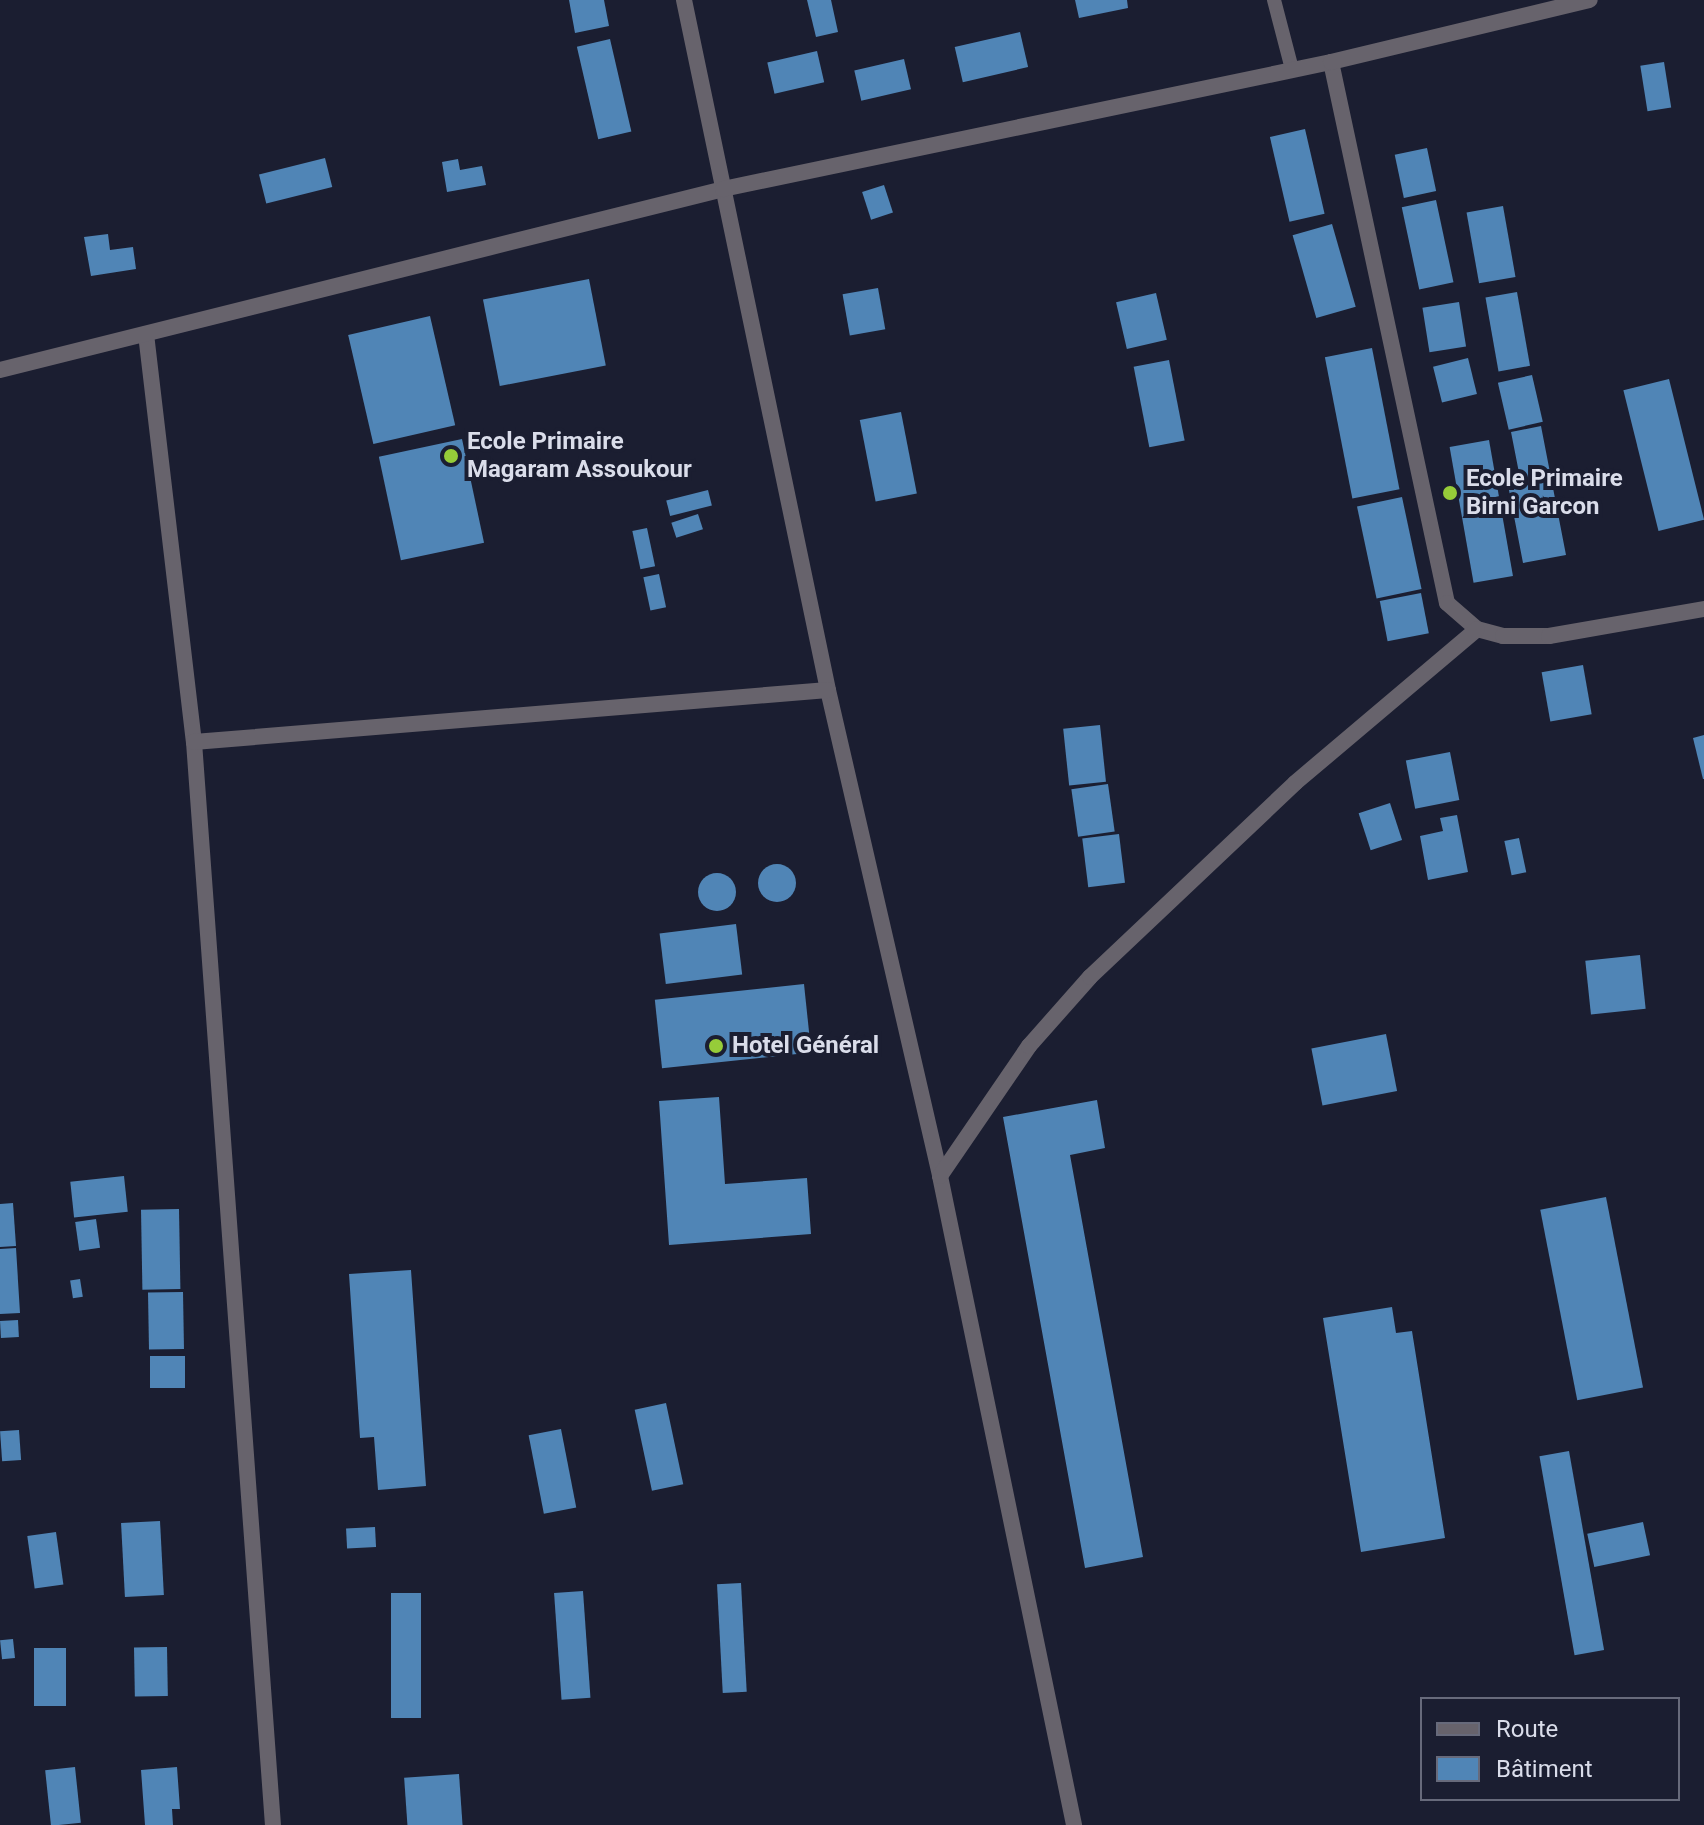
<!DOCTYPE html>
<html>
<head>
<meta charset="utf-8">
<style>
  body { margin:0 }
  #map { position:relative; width:1704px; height:1825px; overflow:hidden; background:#1b1e31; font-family:Roboto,sans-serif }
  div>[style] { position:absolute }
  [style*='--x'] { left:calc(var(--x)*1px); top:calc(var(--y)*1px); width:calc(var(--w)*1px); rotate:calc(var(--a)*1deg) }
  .building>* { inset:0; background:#5085b6; transform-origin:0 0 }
  .round { border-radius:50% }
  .lane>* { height:14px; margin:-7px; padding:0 7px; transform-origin:7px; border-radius:7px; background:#67636c }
  .street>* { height:16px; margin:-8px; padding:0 8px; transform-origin:8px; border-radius:8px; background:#67636c }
  .dots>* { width:22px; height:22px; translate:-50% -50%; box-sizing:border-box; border:4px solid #1b1e31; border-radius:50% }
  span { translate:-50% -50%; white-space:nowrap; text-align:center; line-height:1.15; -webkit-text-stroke:8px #1b1e31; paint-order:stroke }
  .poi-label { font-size:24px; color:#daddea; font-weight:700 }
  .left { translate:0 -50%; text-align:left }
  .legend { position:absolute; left:1420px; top:1697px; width:260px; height:104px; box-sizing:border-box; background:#1b1e31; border:2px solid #676a7b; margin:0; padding:10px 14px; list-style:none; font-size:24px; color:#daddea }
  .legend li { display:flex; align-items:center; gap:16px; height:40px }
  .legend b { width:40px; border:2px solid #676a7b }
</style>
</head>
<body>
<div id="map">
  <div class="building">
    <div style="clip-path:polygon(569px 0,604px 0,609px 26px,575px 33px)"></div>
    <div style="clip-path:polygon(807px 0,831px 0,838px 32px,816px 37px)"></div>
    <div style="clip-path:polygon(1075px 0,1127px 0,1128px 8px,1079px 18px)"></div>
    <div style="left:1020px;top:32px;width:36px;height:67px;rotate:77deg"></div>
    <div style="left:610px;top:39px;width:95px;height:34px;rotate:77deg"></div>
    <div style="left:817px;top:51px;width:32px;height:51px;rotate:77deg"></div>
    <div style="left:904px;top:59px;width:31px;height:51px;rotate:77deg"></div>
    <div style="left:1664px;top:62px;width:46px;height:24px;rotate:81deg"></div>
    <div style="left:1305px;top:129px;width:87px;height:36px;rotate:77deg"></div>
    <div style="left:1427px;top:148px;width:44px;height:33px;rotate:78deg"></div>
    <div style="left:325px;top:158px;width:30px;height:68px;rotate:76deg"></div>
    <div style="clip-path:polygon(458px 159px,460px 170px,482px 166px,486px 185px,447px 192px,442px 162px)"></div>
    <div style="left:884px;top:185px;width:29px;height:23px;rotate:72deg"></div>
    <div style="left:1436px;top:200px;width:84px;height:35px;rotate:78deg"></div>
    <div style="left:1503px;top:206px;width:72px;height:37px;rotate:80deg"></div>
    <div style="left:1332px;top:224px;width:86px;height:41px;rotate:74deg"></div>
    <div style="clip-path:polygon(108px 234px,110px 250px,133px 247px,136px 269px,91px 276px,84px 237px)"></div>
    <div style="left:589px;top:279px;width:88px;height:108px;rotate:79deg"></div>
    <div style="left:878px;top:288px;width:42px;height:36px;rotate:80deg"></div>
    <div style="left:1517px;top:292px;width:75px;height:32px;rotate:80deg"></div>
    <div style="left:1156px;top:293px;width:48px;height:41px;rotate:77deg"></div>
    <div style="left:1459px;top:302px;width:45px;height:37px;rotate:81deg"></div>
    <div style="left:430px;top:316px;width:112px;height:84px;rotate:77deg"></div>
    <div style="left:1372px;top:348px;width:144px;height:48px;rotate:79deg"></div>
    <div style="left:1468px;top:358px;width:37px;height:36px;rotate:76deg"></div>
    <div style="left:1169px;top:360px;width:82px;height:36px;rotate:79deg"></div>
    <div style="left:1532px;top:375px;width:48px;height:35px;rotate:77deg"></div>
    <div style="left:1669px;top:379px;width:145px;height:47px;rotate:76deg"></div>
    <div style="left:901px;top:412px;width:83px;height:42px;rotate:79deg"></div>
    <div style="clip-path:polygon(1541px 426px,1566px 555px,1523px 563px,1508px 485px,1521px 483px,1511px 432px)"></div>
    <div style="left:462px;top:439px;width:106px;height:85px;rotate:78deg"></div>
    <div style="left:1489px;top:440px;width:138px;height:40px;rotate:80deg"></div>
    <div style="left:708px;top:490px;width:16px;height:43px;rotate:76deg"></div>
    <div style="left:1402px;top:497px;width:94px;height:46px;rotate:78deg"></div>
    <div style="left:698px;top:514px;width:16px;height:28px;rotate:72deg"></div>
    <div style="left:647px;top:528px;width:39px;height:15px;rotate:78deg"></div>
    <div style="left:659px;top:574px;width:34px;height:16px;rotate:78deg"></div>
    <div style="left:1421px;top:593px;width:41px;height:42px;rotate:79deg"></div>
    <div style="left:1583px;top:665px;width:50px;height:42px;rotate:80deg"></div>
    <div style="left:1100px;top:725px;width:57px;height:37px;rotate:84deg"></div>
    <div style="clip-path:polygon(1704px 735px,1704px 779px,1703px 779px,1693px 738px)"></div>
    <div style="left:1450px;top:752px;width:49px;height:45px;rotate:79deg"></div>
    <div style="left:1108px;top:784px;width:48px;height:37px;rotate:82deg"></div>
    <div style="left:1390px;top:803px;width:39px;height:33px;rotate:72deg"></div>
    <div style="clip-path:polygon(1457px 815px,1468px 872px,1428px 880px,1420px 836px,1443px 831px,1440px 818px)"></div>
    <div style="left:1119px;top:834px;width:49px;height:37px;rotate:83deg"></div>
    <div style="left:1519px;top:838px;width:35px;height:15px;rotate:78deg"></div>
    <div class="round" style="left:758px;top:864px;width:38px;height:38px"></div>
    <div class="round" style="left:698px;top:873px;width:38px;height:38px"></div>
    <div style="left:736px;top:924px;width:51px;height:77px;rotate:83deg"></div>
    <div style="left:1640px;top:955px;width:54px;height:55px;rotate:84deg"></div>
    <div style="left:804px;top:984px;width:69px;height:150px;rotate:84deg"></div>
    <div style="left:1386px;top:1034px;width:58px;height:76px;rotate:79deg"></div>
    <div style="clip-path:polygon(719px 1097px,725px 1184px,807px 1178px,811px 1234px,669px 1245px,659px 1101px)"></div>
    <div style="clip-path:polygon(1097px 1100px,1105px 1148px,1070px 1155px,1143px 1557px,1085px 1568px,1003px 1117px)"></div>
    <div style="left:124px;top:1176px;width:36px;height:54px;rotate:84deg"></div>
    <div style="left:1606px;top:1197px;width:194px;height:67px;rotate:79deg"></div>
    <div style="clip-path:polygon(13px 1203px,16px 1246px,0 1247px,0 1204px)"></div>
    <div style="left:179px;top:1209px;width:80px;height:38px;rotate:89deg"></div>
    <div style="left:96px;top:1219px;width:29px;height:21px;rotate:82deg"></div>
    <div style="clip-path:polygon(16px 1248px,20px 1313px,0 1314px,0 1249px)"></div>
    <div style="clip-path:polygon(411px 1270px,426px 1486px,378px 1490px,374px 1437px,360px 1438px,349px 1274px)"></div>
    <div style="left:80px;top:1279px;width:18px;height:10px;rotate:81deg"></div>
    <div style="left:183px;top:1292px;width:57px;height:35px;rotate:89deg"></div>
    <div style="clip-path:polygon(1392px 1307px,1396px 1333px,1412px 1331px,1445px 1538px,1361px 1552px,1323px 1318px)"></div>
    <div style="left:18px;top:1320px;width:17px;height:18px;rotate:87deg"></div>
    <div style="left:150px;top:1356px;width:35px;height:32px"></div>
    <div style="left:666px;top:1403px;width:83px;height:32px;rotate:78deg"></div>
    <div style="left:561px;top:1429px;width:80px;height:33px;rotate:79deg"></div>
    <div style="left:19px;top:1430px;width:30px;height:19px;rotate:86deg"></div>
    <div style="left:1569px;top:1451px;width:202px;height:30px;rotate:80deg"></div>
    <div style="left:160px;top:1521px;width:74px;height:39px;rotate:87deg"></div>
    <div style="left:1643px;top:1522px;width:34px;height:57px;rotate:78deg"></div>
    <div style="left:375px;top:1527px;width:20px;height:29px;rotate:87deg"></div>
    <div style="left:56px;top:1532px;width:53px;height:29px;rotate:82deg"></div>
    <div style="left:741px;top:1583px;width:109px;height:24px;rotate:87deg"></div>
    <div style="left:583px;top:1591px;width:107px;height:29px;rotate:86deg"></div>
    <div style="left:421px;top:1593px;width:125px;height:30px;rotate:90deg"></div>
    <div style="left:13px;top:1639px;width:19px;height:13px;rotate:84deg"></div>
    <div style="left:167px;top:1647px;width:49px;height:33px;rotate:89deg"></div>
    <div style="left:66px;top:1648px;width:58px;height:32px;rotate:90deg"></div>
    <div style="left:75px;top:1767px;width:56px;height:30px;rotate:84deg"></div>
    <div style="clip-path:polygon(177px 1767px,180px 1809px,172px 1809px,173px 1825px,145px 1825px,141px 1770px)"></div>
    <div style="left:459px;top:1774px;width:51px;height:55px;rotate:86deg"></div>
  </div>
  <div class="lane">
    <div style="--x:1274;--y:0;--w:71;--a:75.4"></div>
  </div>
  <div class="street">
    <div style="--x:684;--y:0;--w:705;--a:78.21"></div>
    <div style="--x:828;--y:690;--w:499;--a:77"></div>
    <div style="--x:940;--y:1176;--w:663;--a:78.33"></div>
    <div style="--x:1331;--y:62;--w:553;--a:77.9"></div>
    <div style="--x:1447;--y:603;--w:40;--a:41"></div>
    <div style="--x:1477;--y:629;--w:27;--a:15"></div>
    <div style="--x:1503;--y:636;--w:46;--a:0"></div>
    <div style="--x:1549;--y:636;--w:157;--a:-9.9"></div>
    <div style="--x:146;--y:334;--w:411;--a:83.3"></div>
    <div style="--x:194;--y:742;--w:1086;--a:85.83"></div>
    <div style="--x:0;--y:370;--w:745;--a:-14.05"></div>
    <div style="--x:723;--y:189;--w:621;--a:-11.8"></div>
    <div style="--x:1331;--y:62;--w:266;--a:-13.5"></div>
    <div style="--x:194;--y:742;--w:636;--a:-4.69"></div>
    <div style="--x:940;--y:1176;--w:158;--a:-55.6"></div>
    <div style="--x:1029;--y:1046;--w:92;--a:-48.5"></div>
    <div style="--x:1090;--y:977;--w:282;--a:-43.4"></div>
    <div style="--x:1295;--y:783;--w:238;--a:-40.2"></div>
  </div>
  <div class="dots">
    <div style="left:451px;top:456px;background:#96cc39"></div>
    <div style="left:1450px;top:493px;background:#96cc39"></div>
    <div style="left:716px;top:1046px;background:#96cc39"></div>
  </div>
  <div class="poi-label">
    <span class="left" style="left:467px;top:456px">Ecole Primaire<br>Magaram Assoukour</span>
    <span class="left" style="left:1466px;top:493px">Ecole Primaire<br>Birni Garcon</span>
    <span class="left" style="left:732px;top:1046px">Hotel Général</span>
  </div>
  <ul class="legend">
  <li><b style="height:10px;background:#67636c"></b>Route</li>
  <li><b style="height:22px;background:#5085b6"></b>Bâtiment</li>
  </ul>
</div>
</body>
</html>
